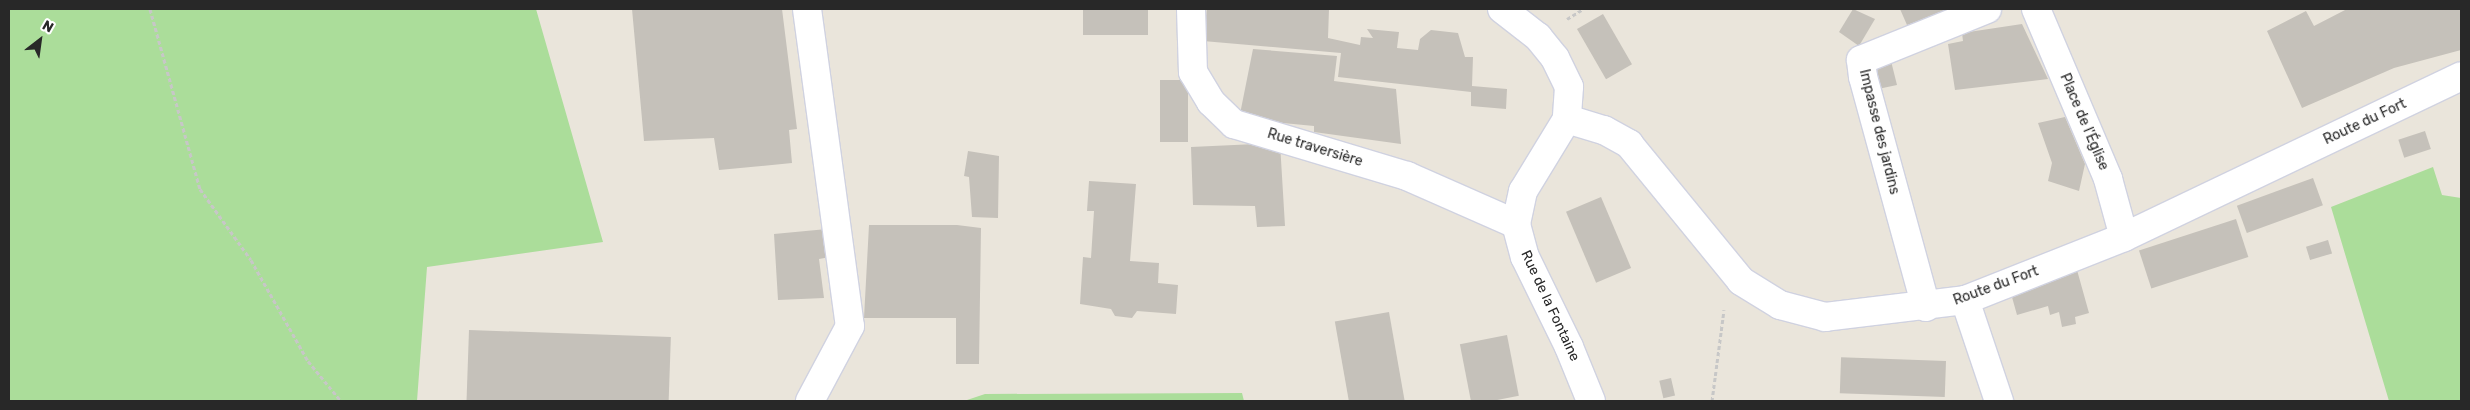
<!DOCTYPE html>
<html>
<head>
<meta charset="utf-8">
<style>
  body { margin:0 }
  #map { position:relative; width:2470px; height:410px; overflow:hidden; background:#eae5db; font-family:Rubik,sans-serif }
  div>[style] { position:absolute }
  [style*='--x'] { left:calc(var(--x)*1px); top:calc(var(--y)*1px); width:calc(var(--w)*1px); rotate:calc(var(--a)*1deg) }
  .green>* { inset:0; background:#abdd9a }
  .building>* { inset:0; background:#c5c1ba; transform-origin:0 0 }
  .path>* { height:3px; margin-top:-1.5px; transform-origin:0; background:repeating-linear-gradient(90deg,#c7c7c7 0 4px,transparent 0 6.5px) }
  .roads { filter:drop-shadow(1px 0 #d0d2e0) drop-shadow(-1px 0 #d0d2e0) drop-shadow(0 1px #d0d2e0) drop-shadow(0 -1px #d0d2e0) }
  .minor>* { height:28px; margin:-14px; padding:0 14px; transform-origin:14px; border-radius:14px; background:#fff }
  span { translate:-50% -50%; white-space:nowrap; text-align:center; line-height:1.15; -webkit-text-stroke:4.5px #fff; paint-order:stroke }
  .street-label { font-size:14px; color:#282828 }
  .frame { position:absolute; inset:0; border:10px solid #282828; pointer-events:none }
  .north { position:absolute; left:15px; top:15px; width:50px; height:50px; -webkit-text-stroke:4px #fff; paint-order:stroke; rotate:30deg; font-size:14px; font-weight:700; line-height:20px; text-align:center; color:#282828 }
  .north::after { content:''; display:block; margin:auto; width:18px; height:22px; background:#282828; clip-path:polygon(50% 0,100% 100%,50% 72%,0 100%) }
</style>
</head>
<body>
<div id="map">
  <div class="green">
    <div style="clip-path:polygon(9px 9px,536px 9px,603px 242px,427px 267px,417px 401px,9px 401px)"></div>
    <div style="clip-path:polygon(2433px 167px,2442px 195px,2461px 198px,2461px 401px,2389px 401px,2331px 207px)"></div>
    <div style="clip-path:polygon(1242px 393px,1244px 401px,964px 401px,985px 394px)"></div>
  </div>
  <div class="building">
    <div style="clip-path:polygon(632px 9px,782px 9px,797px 129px,789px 130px,792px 163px,719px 170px,714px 138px,644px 141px)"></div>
    <div style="left:1083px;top:9px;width:65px;height:26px"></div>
    <div style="clip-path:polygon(1207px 9px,1329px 9px,1328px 38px,1360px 45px,1361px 37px,1373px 38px,1367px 29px,1399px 32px,1397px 48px,1418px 50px,1420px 39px,1431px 30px,1458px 33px,1465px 57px,1473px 57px,1472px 86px,1507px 89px,1506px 109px,1471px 106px,1471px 92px,1338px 77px,1341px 53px,1203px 41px)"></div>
    <div style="clip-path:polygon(1853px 9px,1875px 19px,1859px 46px,1839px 32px)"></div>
    <div style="clip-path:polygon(1900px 9px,1953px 9px,1907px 25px)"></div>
    <div style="clip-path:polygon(2347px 9px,2461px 9px,2461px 50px,2394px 68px,2302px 108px,2267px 31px,2306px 11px,2314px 26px)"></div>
    <div style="left:1603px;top:14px;width:58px;height:30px;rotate:60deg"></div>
    <div style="clip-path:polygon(2022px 24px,2048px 79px,1955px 90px,1948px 44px,1963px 41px,1962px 33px)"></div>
    <div style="clip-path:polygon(1253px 49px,1337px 56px,1334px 81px,1396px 89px,1401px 144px,1314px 132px,1314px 126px,1261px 121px,1240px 114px)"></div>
    <div style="clip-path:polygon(1891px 61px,1897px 85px,1878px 89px,1871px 68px)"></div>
    <div style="left:1160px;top:80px;width:28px;height:62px"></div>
    <div style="clip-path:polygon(2065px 117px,2085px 164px,2079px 191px,2048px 181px,2052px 163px,2038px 123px)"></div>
    <div style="left:2425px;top:131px;width:19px;height:28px;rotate:72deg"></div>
    <div style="clip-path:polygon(1280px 143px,1285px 226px,1257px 227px,1255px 206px,1193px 205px,1191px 147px)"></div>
    <div style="clip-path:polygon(968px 151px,999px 156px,998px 218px,972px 217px,969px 177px,964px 176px)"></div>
    <div style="left:2313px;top:178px;width:29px;height:81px;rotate:70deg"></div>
    <div style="clip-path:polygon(1089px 181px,1136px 184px,1130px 261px,1159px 263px,1158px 283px,1178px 285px,1176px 314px,1137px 311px,1132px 318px,1115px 316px,1111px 309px,1080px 304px,1083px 257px,1091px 258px,1094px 211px,1087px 211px)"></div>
    <div style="left:1601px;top:197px;width:77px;height:38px;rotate:67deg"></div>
    <div style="left:2236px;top:219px;width:40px;height:102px;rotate:72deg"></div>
    <div style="clip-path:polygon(869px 225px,957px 225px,981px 228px,979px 364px,956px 364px,956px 318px,864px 318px)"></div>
    <div style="clip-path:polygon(827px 229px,830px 257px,819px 259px,824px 298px,778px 300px,774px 234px)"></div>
    <div style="left:2328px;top:240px;width:14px;height:23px;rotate:73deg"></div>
    <div style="clip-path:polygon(2077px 270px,2089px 313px,2075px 317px,2076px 324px,2062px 327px,2059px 312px,2050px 315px,2048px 306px,2017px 315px,2010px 290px)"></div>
    <div style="left:1389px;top:312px;width:90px;height:55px;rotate:80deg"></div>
    <div style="left:469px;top:330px;width:202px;height:71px;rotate:2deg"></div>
    <div style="left:1507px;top:335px;width:62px;height:48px;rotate:79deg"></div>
    <div style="left:1946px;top:361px;width:36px;height:105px;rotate:92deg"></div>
    <div style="left:1671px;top:378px;width:18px;height:12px;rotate:77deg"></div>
  </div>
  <div class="path">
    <div style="--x:150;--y:9;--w:187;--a:74.5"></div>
    <div style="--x:200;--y:189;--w:87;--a:54.3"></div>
    <div style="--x:251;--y:260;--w:116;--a:60.6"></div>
    <div style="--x:308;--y:361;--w:52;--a:50.5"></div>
    <div style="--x:1567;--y:19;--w:19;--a:-32"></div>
    <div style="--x:1712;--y:401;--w:92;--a:-82.5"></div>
  </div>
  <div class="roads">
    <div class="minor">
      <div style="--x:807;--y:9;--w:320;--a:82.3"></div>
      <div style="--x:850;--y:326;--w:85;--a:118.1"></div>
      <div style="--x:1191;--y:9;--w:63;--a:88.2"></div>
      <div style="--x:1193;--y:72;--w:35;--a:59"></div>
      <div style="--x:1211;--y:102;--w:32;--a:44"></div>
      <div style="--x:1234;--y:124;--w:181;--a:16.7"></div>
      <div style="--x:1407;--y:176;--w:119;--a:23.8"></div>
      <div style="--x:1502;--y:9;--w:46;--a:37.9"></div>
      <div style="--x:1538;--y:37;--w:27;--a:51"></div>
      <div style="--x:1555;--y:58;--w:32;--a:64"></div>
      <div style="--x:1569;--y:87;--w:32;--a:94"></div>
      <div style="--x:1567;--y:119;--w:84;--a:121.4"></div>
      <div style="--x:1523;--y:191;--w:34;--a:102"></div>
      <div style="--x:1516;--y:224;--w:34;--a:75"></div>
      <div style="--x:1525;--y:257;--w:100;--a:63.9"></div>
      <div style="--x:1569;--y:347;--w:58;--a:67.8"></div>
      <div style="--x:2036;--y:9;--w:185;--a:67"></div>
      <div style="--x:2108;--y:179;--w:60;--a:74.6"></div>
      <div style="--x:1567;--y:119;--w:39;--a:17"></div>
      <div style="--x:1604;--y:130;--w:29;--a:29"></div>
      <div style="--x:1629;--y:144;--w:177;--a:50.7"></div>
      <div style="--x:1741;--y:281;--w:46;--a:31.6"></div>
      <div style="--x:1780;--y:305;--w:47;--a:14.9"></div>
      <div style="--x:1825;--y:317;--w:141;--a:-6.9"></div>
      <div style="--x:1965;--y:300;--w:171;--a:-21.6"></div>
      <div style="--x:2124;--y:237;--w:373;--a:-25.5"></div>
      <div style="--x:1965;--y:300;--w:107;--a:71.4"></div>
      <div style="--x:1926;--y:307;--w:238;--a:-105.3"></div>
      <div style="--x:1863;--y:77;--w:17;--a:-97"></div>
      <div style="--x:1861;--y:60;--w:136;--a:-22"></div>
    </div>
  </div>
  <div class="street-label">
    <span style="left:2084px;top:122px;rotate:67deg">Place de l'Église</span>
    <span style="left:2365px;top:122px;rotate:-25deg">Route du Fort</span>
    <span style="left:1879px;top:132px;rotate:76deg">Impasse des jardins</span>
    <span style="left:1315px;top:148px;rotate:17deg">Rue traversière</span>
    <span style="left:1996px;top:286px;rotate:-20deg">Route du Fort</span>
    <span style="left:1550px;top:306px;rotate:65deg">Rue de la Fontaine</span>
  </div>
  <div class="frame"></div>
  <div class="north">N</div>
</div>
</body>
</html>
